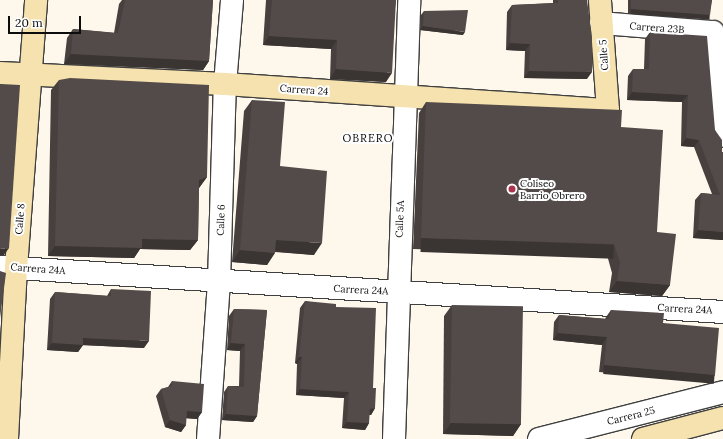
<!DOCTYPE html>
<html>
<head>
<meta charset="utf-8">
<style>
  body { margin:0 }
  #map { position:relative; width:723px; height:439px; overflow:hidden; background:#fdf7ec; font-family:Lora,serif }
  div>[style] { position:absolute }
  [style*='--x'] { left:calc(var(--x)*1px); top:calc(var(--y)*1px); width:calc(var(--w)*1px); rotate:calc(var(--a)*1deg) }
  .roads { filter:drop-shadow(1px 0 #3f3f3f) drop-shadow(-1px 0 #3f3f3f) drop-shadow(0 1px #3f3f3f) drop-shadow(0 -1px #3f3f3f) }
  .street>* { height:22px; margin:-11px; padding:0 11px; transform-origin:11px; border-radius:11px; background:#fff }
  .secondary>* { height:22px; margin:-11px; padding:0 11px; transform-origin:11px; border-radius:11px; background:#f6e2ae }
  .wall>* { inset:0; background:#47403f }
  .shaded-wall>* { inset:0; background:#3a3433; transform-origin:0 0 }
  .building>* { inset:0; background:#534b49; transform-origin:0 0 }
  .dots>* { width:11px; height:11px; translate:-50% -50%; box-sizing:border-box; border:2px solid #fff; border-radius:50% }
  span { translate:-50% -50%; white-space:nowrap; text-align:center; line-height:1.15; -webkit-text-stroke:4px #fff; paint-order:stroke }
  .street-label { font-size:10px; color:#0c0c0c }
  .poi-label { font-size:10px; color:#0c0c0c }
  .left { translate:0 -50%; text-align:left }
  .neighbourhood-label { font-size:11px; color:#0c0c0c; letter-spacing:1px }
  .scale { position:absolute; left:8px; top:16px; width:73px; height:18px; box-sizing:border-box; border:2px solid #0c0c0c; border-top:0; padding-left:5px; font-size:12px; line-height:14px; white-space:nowrap; color:#0c0c0c; -webkit-text-stroke:3px #fff; paint-order:stroke }
</style>
</head>
<body>
<div id="map">
  <div class="roads">
    <div class="street">
      <div style="--x:601;--y:23;--w:112;--a:4.6"></div>
      <div style="--x:713;--y:32;--w:104;--a:85.1"></div>
      <div style="--x:0;--y:267;--w:724;--a:3.56"></div>
      <div style="--x:208;--y:439;--w:157;--a:-86"></div>
      <div style="--x:219;--y:282;--w:198;--a:-88.3"></div>
      <div style="--x:225;--y:84;--w:84;--a:-85.2"></div>
      <div style="--x:394;--y:439;--w:439;--a:-88"></div>
      <div style="--x:539;--y:439;--w:190;--a:-14.3"></div>
    </div>
    <div class="secondary">
      <div style="--x:0;--y:73;--w:225;--a:2.8"></div>
      <div style="--x:225;--y:84;--w:384;--a:3.9"></div>
      <div style="--x:608;--y:110;--w:110;--a:-94.2"></div>
      <div style="--x:7;--y:439;--w:171;--a:-87"></div>
      <div style="--x:16;--y:268;--w:269;--a:-85.7"></div>
      <div style="--x:643;--y:439;--w:83;--a:-14.7"></div>
    </div>
  </div>
  <div class="wall">
    <div style="clip-path:polygon(122px 0,213px 0,209px 61px,203px 70px,64px 64px,67px 38px,73px 29px,114px 33px,119px 4px)"></div>
    <div style="clip-path:polygon(266px 0,396px 0,386px 82px,330px 79px,331px 49px,263px 45px)"></div>
    <div style="clip-path:polygon(553px 0,587px 0,587px 79px,524px 78px,525px 51px,506px 50px,507px 12px,512px 5px,553px 3px)"></div>
    <div style="clip-path:polygon(628px 0,712px 0,708px 19px,628px 13px)"></div>
    <div style="clip-path:polygon(424px 11px,463px 35px,420px 30px,421px 15px)"></div>
    <div style="clip-path:polygon(650px 32px,715px 130px,722px 152px,723px 152px,723px 240px,693px 238px,695px 200px,701px 193px,712px 194px,694px 147px,681px 146px,682px 102px,627px 100px,628px 76px,633px 69px,644px 69px,645px 39px)"></div>
    <div style="clip-path:polygon(59px 80px,207px 177px,199px 188px,198px 240px,190px 250px,140px 249px,134px 258px,48px 256px,51px 90px)"></div>
    <div style="clip-path:polygon(252px 100px,280px 166px,314px 255px,275px 252px,267px 265px,232px 262px,244px 111px)"></div>
    <div style="clip-path:polygon(426px 102px,657px 232px,670px 285px,662px 296px,609px 292px,612px 273px,607px 255px,413px 249px,419px 113px)"></div>
    <div style="clip-path:polygon(111px 289px,144px 348px,83px 345px,78px 352px,47px 350px,50px 299px,55px 292px,107px 296px)"></div>
    <div style="clip-path:polygon(305px 301px,336px 307px,373px 388px,375px 408px,371px 415px,369px 415px,369px 423px,365px 430px,342px 428px,344px 398px,296px 395px,297px 364px,295px 363px,300px 308px)"></div>
    <div style="clip-path:polygon(452px 305px,521px 424px,513px 436px,443px 434px,444px 316px)"></div>
    <div style="clip-path:polygon(234px 309px,267px 310px,257px 416px,253px 422px,222px 420px,224px 392px,228px 386px,239px 386px,240px 351px,227px 350px,229px 316px)"></div>
    <div style="clip-path:polygon(611px 310px,663px 323px,715px 375px,710px 382px,599px 372px,602px 345px,553px 340px,554px 322px,559px 315px,605px 319px,606px 317px)"></div>
    <div style="clip-path:polygon(172px 381px,202px 412px,197px 419px,186px 418px,186px 425px,181px 432px,165px 427px,156px 396px,161px 389px,168px 387px)"></div>
  </div>
  <div class="shaded-wall">
    <div style="left:631px;top:9px;width:79px;height:5px;rotate:4deg"></div>
    <div style="clip-path:polygon(423px 26px,465px 32px,463px 35px,420px 30px)"></div>
    <div style="clip-path:polygon(269px 36px,337px 40px,331px 49px,263px 45px)"></div>
    <div style="clip-path:polygon(510px 43px,530px 44px,525px 51px,506px 50px)"></div>
    <div style="clip-path:polygon(71px 54px,209px 61px,203px 70px,64px 64px)"></div>
    <div style="clip-path:polygon(336px 69px,392px 73px,386px 82px,330px 79px)"></div>
    <div style="clip-path:polygon(529px 71px,592px 72px,587px 79px,524px 78px)"></div>
    <div style="clip-path:polygon(632px 92px,688px 95px,682px 102px,627px 100px)"></div>
    <div style="clip-path:polygon(686px 138px,699px 140px,694px 147px,681px 146px)"></div>
    <div style="clip-path:polygon(207px 177px,199px 188px,191px 190px,199px 180px)"></div>
    <div style="clip-path:polygon(698px 230px,723px 232px,723px 240px,693px 238px)"></div>
    <div style="left:421px;top:238px;width:193px;height:14px;rotate:2deg"></div>
    <div style="clip-path:polygon(142px 239px,198px 240px,190px 250px,140px 249px,134px 258px,48px 256px,55px 246px)"></div>
    <div style="clip-path:polygon(276px 240px,322px 243px,314px 255px,268px 251px)"></div>
    <div style="clip-path:polygon(9px 248px,4px 255px,0 255px,0 249px)"></div>
    <div style="clip-path:polygon(240px 250px,275px 253px,267px 265px,232px 262px)"></div>
    <div style="clip-path:polygon(617px 281px,670px 285px,662px 296px,609px 292px)"></div>
    <div style="clip-path:polygon(558px 333px,607px 337px,602px 345px,553px 340px)"></div>
    <div style="clip-path:polygon(83px 338px,149px 341px,144px 348px,81px 345px,83px 345px,78px 352px,47px 350px,52px 343px)"></div>
    <div style="clip-path:polygon(231px 343px,245px 344px,240px 351px,227px 350px)"></div>
    <div style="clip-path:polygon(299px 357px,302px 357px,297px 364px,295px 363px)"></div>
    <div style="left:604px;top:365px;width:111px;height:9px;rotate:5deg"></div>
    <div style="clip-path:polygon(300px 389px,349px 392px,344px 398px,296px 395px)"></div>
    <div style="clip-path:polygon(375px 408px,371px 415px,365px 415px,370px 409px)"></div>
    <div style="clip-path:polygon(187px 411px,202px 412px,197px 419px,182px 418px)"></div>
    <div style="clip-path:polygon(226px 414px,257px 416px,253px 422px,222px 420px)"></div>
    <div style="clip-path:polygon(170px 420px,186px 425px,181px 432px,165px 427px)"></div>
    <div style="clip-path:polygon(347px 422px,369px 423px,365px 430px,342px 428px)"></div>
    <div style="clip-path:polygon(451px 423px,521px 424px,513px 436px,443px 434px)"></div>
  </div>
  <div class="building">
    <div style="clip-path:polygon(125px 0,213px 0,209px 61px,71px 54px,73px 29px,118px 33px)"></div>
    <div style="clip-path:polygon(272px 0,396px 0,392px 73px,336px 69px,337px 40px,269px 36px)"></div>
    <div style="clip-path:polygon(558px 0,587px 0,592px 38px,592px 72px,529px 71px,530px 44px,510px 43px,512px 5px,558px 3px)"></div>
    <div style="clip-path:polygon(631px 0,712px 0,710px 15px,631px 9px)"></div>
    <div style="clip-path:polygon(468px 10px,465px 32px,423px 26px,424px 11px)"></div>
    <div style="clip-path:polygon(650px 32px,707px 36px,715px 130px,722px 140px,722px 152px,723px 152px,723px 232px,698px 230px,701px 193px,720px 195px,699px 140px,686px 138px,688px 95px,632px 92px,633px 69px,649px 69px)"></div>
    <div style="clip-path:polygon(70px 78px,209px 85px,207px 177px,199px 180px,198px 240px,142px 239px,142px 248px,55px 246px,59px 80px)"></div>
    <div style="clip-path:polygon(0 85px,20px 85px,9px 248px,0 249px)"></div>
    <div style="clip-path:polygon(252px 100px,285px 102px,280px 166px,327px 171px,322px 243px,276px 240px,275px 253px,240px 250px)"></div>
    <div style="clip-path:polygon(426px 102px,622px 110px,621px 127px,663px 130px,657px 232px,676px 234px,670px 285px,617px 281px,620px 262px,614px 244px,421px 238px)"></div>
    <div style="clip-path:polygon(0 271px,6px 273px,0 318px)"></div>
    <div style="clip-path:polygon(111px 289px,151px 291px,149px 341px,83px 338px,83px 345px,52px 343px,55px 292px,111px 296px)"></div>
    <div style="clip-path:polygon(305px 301px,336px 304px,336px 307px,376px 308px,373px 388px,376px 388px,375px 408px,370px 409px,369px 423px,347px 422px,349px 392px,300px 389px,302px 357px,299px 357px)"></div>
    <div style="left:452px;top:305px;width:71px;height:118px;rotate:1deg"></div>
    <div style="clip-path:polygon(234px 309px,267px 310px,257px 416px,226px 414px,228px 386px,244px 387px,245px 344px,231px 343px)"></div>
    <div style="clip-path:polygon(611px 310px,664px 313px,663px 323px,719px 328px,715px 375px,604px 365px,607px 337px,558px 333px,559px 315px,609px 319px)"></div>
    <div style="clip-path:polygon(172px 381px,204px 384px,202px 412px,187px 411px,186px 425px,170px 420px,161px 389px,172px 386px)"></div>
  </div>
  <div class="dots">
    <div style="left:512px;top:189px;background:#ac344e"></div>
  </div>
  <div class="street-label">
    <span style="left:657px;top:28px;rotate:4deg">Carrera 23B</span>
    <span style="left:604px;top:55px;rotate:-94deg">Calle 5</span>
    <span style="left:304px;top:90px;rotate:4deg">Carrera 24</span>
    <span style="left:20px;top:219px;rotate:-85deg">Calle 8</span>
    <span style="left:400px;top:219px;rotate:-88deg">Calle 5A</span>
    <span style="left:221px;top:220px;rotate:-88deg">Calle 6</span>
    <span style="left:38px;top:269px;rotate:4deg">Carrera 24A</span>
    <span style="left:361px;top:290px;rotate:3deg">Carrera 24A</span>
    <span style="left:685px;top:309px;rotate:3deg">Carrera 24A</span>
    <span style="left:631px;top:416px;rotate:-14deg">Carrera 25</span>
  </div>
  <div class="poi-label">
    <span class="left" style="left:520px;top:189px">Coliseo<br>Barrio Obrero</span>
  </div>
  <div class="neighbourhood-label">
    <span style="left:368px;top:138px">OBRERO</span>
  </div>
  <div class="scale">20 m</div>
</div>
</body>
</html>
